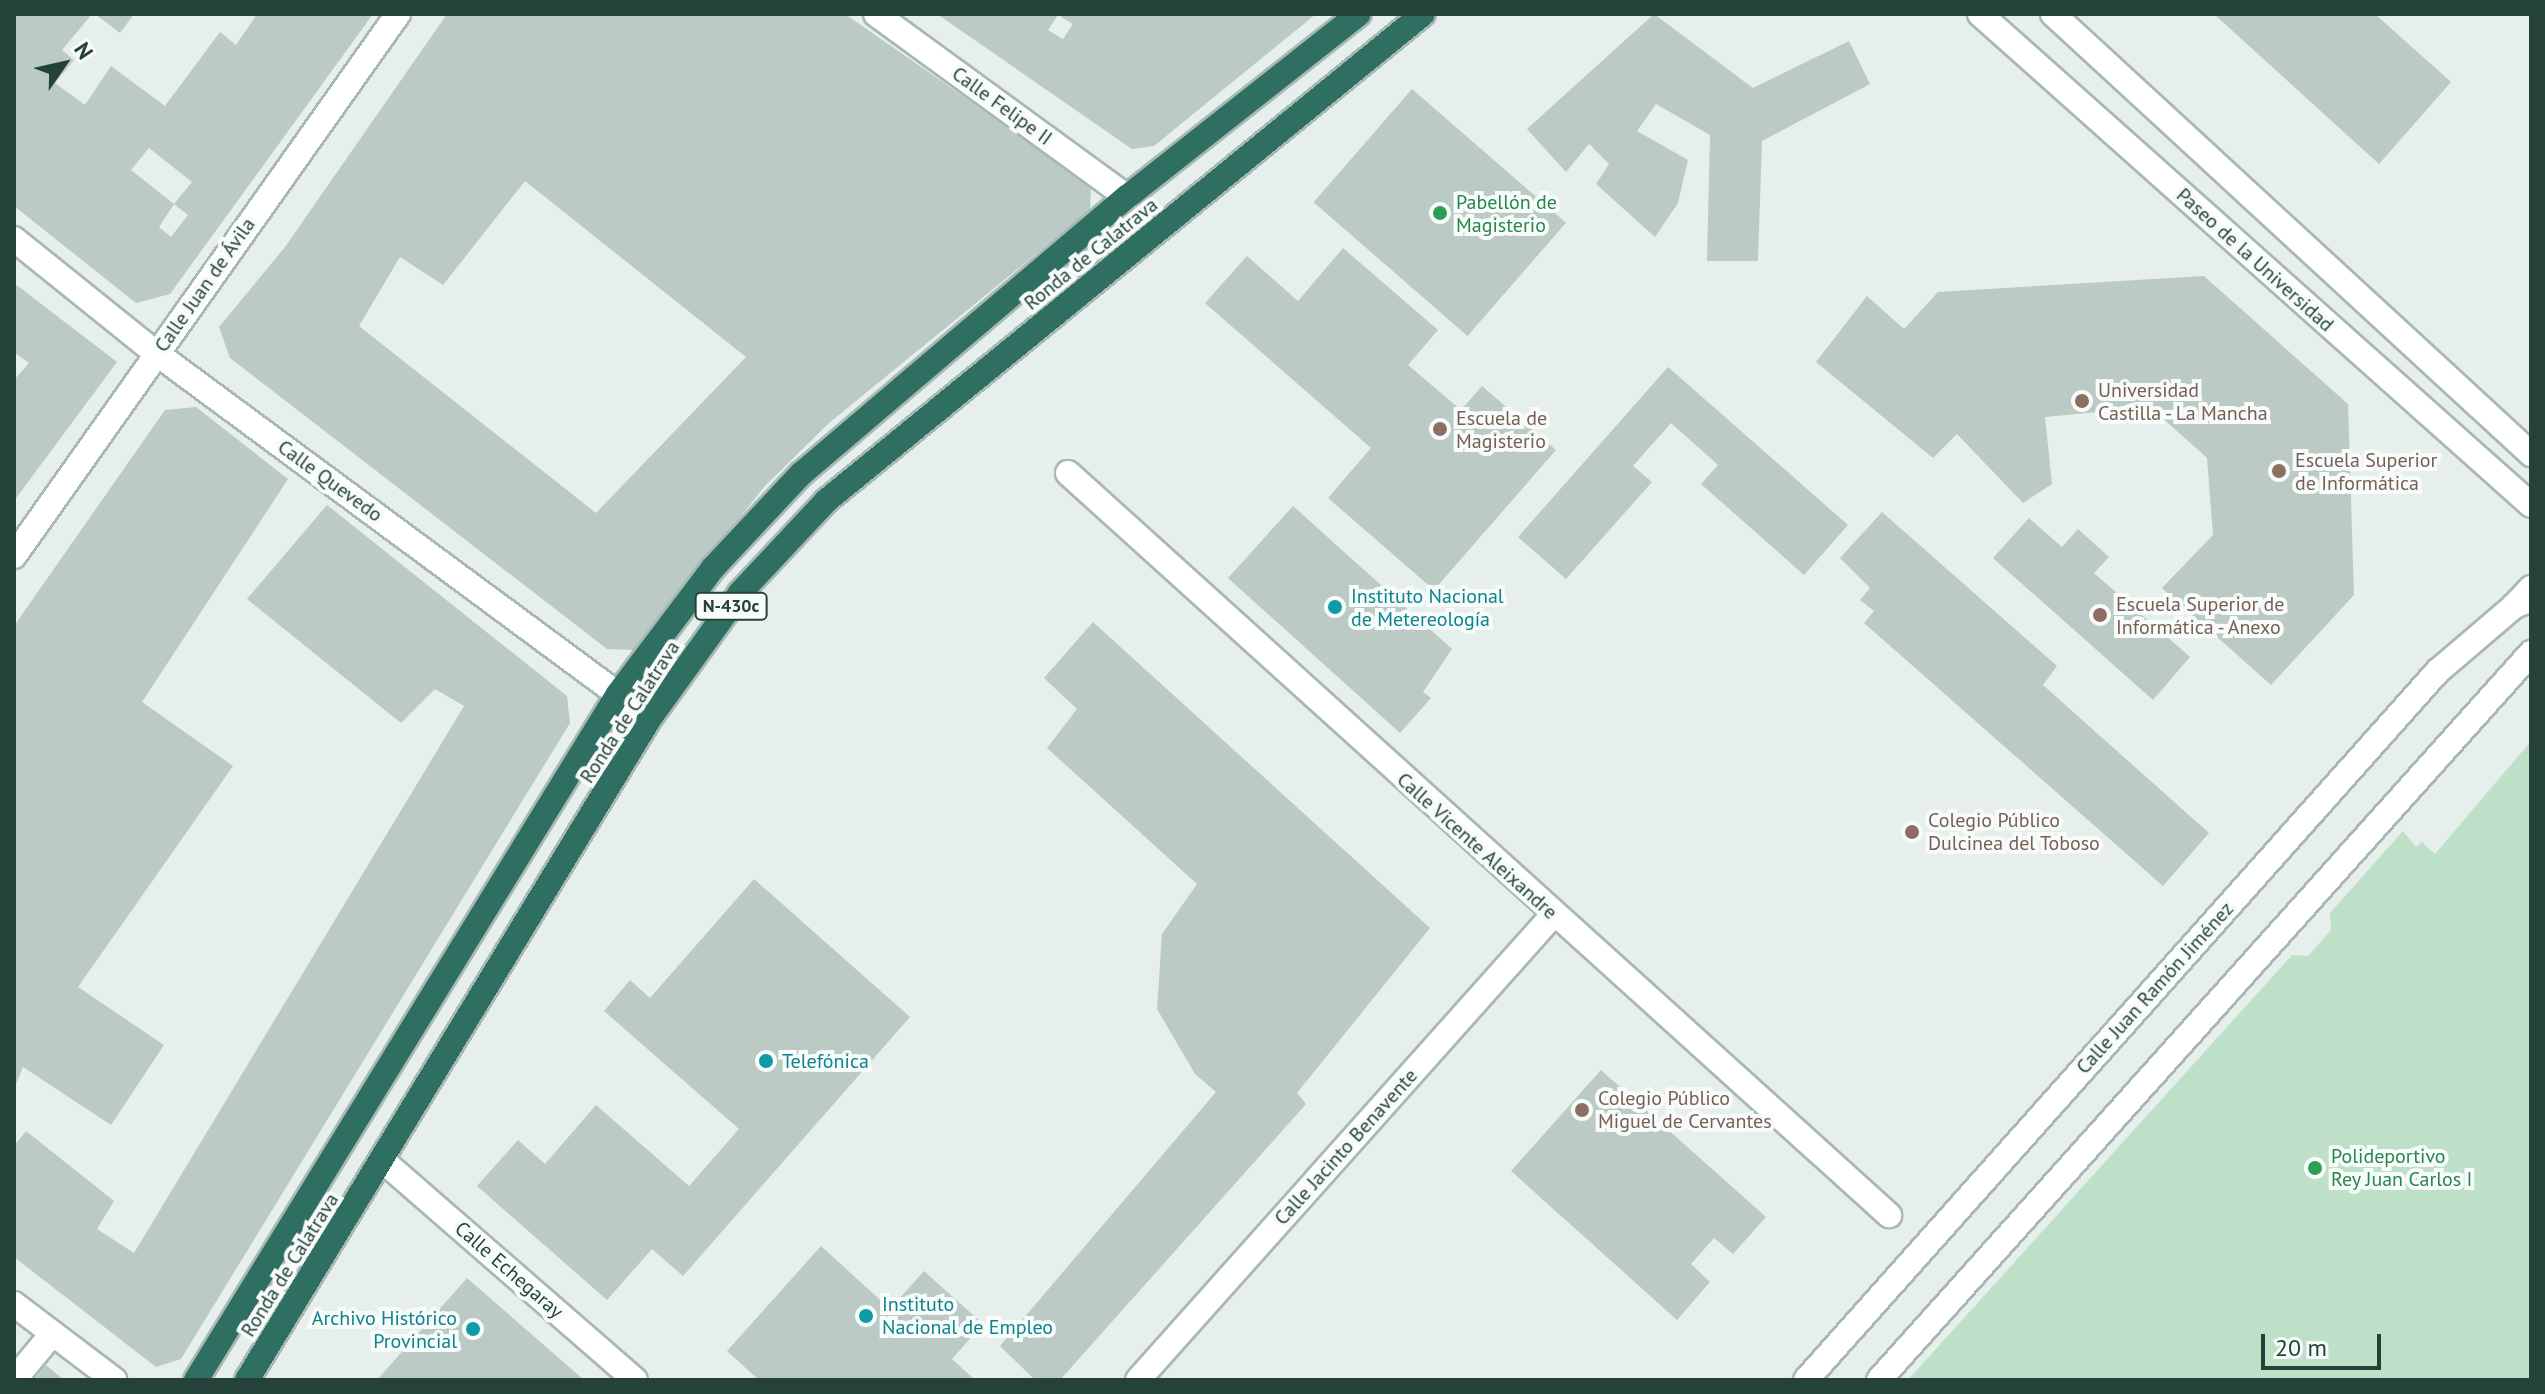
<!DOCTYPE html>
<html>
<head>
<meta charset="utf-8">
<style>
  body { margin:0 }
  #map { position:relative; width:2545px; height:1394px; overflow:hidden; background:#e6efeb; font-family:"PT Sans",sans-serif }
  div>[style] { position:absolute }
  [style*='--x'] { left:calc(var(--x)*1px); top:calc(var(--y)*1px); width:calc(var(--w)*1px); rotate:calc(var(--a)*1deg) }
  .green>* { inset:0; background:#bfe0c8 }
  .building>* { inset:0; background:#bbcac4; transform-origin:0 0 }
  .roads { filter:drop-shadow(2px 0 #a8b8b2) drop-shadow(-2px 0 #a8b8b2) drop-shadow(0 2px #a8b8b2) drop-shadow(0 -2px #a8b8b2) }
  .street>* { height:24px; margin:-12px; padding:0 12px; transform-origin:12px; border-radius:12px; background:#fff }
  .highway>* { height:24px; margin:-12px; padding:0 12px; transform-origin:12px; border-radius:12px; background:#2f6f62 }
  .dots>* { width:22px; height:22px; translate:-50% -50%; box-sizing:border-box; border:4px solid #f7fbf9; border-radius:50% }
  span { translate:-50% -50%; white-space:nowrap; text-align:center; line-height:1.15; -webkit-text-stroke:8px #f7fbf9; paint-order:stroke }
  .shield-label span { padding:2px 6px; background:#f7fbf9; border:2px solid; border-radius:6px; -webkit-text-stroke-width:0 }
  .shield-label { font-size:18px; color:#24423a; font-weight:700 }
  .street-label { font-size:20px; color:#24423a }
  .leisure-label { font-size:20px; color:#27864d }
  .left { translate:0 -50%; text-align:left }
  .education-label { font-size:20px; color:#785e54 }
  .culture-label { font-size:20px; color:#0d838f }
  .right { translate:-100% -50%; text-align:right }
  .frame { position:absolute; inset:0; border:16px solid #24423a; pointer-events:none }
  .north { position:absolute; left:24px; top:24px; width:80px; height:80px; -webkit-text-stroke:6px #f7fbf9; paint-order:stroke; rotate:56deg; font-size:22px; font-weight:700; line-height:32px; text-align:center; color:#24423a }
  .north::after { content:''; display:block; margin:auto; width:28px; height:36px; background:#24423a; clip-path:polygon(50% 0,100% 100%,50% 72%,0 100%) }
  .scale { position:absolute; left:2261px; top:1334px; width:120px; height:36px; box-sizing:border-box; border:4px solid #24423a; border-top:0; padding-left:10px; font-size:24px; line-height:28px; white-space:nowrap; color:#24423a; -webkit-text-stroke:6px #f7fbf9; paint-order:stroke }
</style>
</head>
<body>
<div id="map">
  <div class="green">
    <div style="clip-path:polygon(2531px 741px,2531px 1380px,1908px 1380px,2292px 955px,2308px 956px,2331px 930px,2330px 913px,2403px 831px,2416px 847px,2422px 842px,2435px 854px)"></div>
  </div>
  <div class="building">
    <div style="clip-path:polygon(evenodd,14px 14px,92px 14px,62px 50px,74px 60px,55px 83px,85px 105px,111px 66px,165px 106px,220px 32px,236px 45px,257px 14px,373px 14px,170px 294px,136px 303px,14px 206px,14px 14px,149px 148px,192px 182px,174px 204px,188px 215px,171px 237px,159px 227px,174px 204px,131px 170px,149px 148px)"></div>
    <div style="clip-path:polygon(95px 14px,134px 14px,120px 33px)"></div>
    <div style="clip-path:polygon(evenodd,447px 14px,845px 14px,1091px 185px,1090px 210px,829px 423px,765px 486px,634px 650px,607px 649px,230px 358px,219px 327px,285px 247px,447px 14px,525px 181px,746px 357px,596px 513px,359px 326px,400px 257px,443px 285px,525px 181px)"></div>
    <div style="clip-path:polygon(evenodd,937px 14px,1316px 14px,1154px 146px,1132px 149px,937px 14px,1058px 15px,1073px 24px,1063px 39px,1048px 30px,1058px 15px)"></div>
    <div style="clip-path:polygon(1654px 14px,1753px 88px,1849px 41px,1870px 84px,1762px 141px,1758px 261px,1707px 261px,1710px 135px,1656px 104px,1637px 131px,1688px 160px,1678px 203px,1655px 237px,1596px 184px,1609px 164px,1589px 144px,1566px 172px,1527px 129px)"></div>
    <div style="clip-path:polygon(2214px 14px,2375px 14px,2451px 82px,2379px 164px)"></div>
    <div style="left:1412px;top:89px;width:204px;height:150px;rotate:41deg"></div>
    <div style="clip-path:polygon(1343px 248px,1438px 330px,1408px 365px,1461px 410px,1482px 386px,1556px 450px,1434px 590px,1328px 498px,1371px 448px,1205px 303px,1247px 256px,1298px 301px)"></div>
    <div style="clip-path:polygon(2204px 276px,2348px 404px,2354px 595px,2271px 685px,2162px 588px,2213px 535px,2207px 458px,2150px 407px,2045px 417px,2052px 484px,2023px 503px,1957px 434px,1933px 458px,1816px 362px,1867px 296px,1904px 329px,1938px 292px)"></div>
    <div style="clip-path:polygon(14px 283px,117px 362px,14px 501px,14px 380px,29px 363px,14px 352px)"></div>
    <div style="clip-path:polygon(1668px 367px,1848px 525px,1804px 575px,1701px 484px,1718px 465px,1671px 423px,1633px 466px,1652px 482px,1566px 579px,1518px 537px)"></div>
    <div style="clip-path:polygon(196px 407px,288px 479px,142px 702px,233px 766px,78px 987px,164px 1045px,111px 1125px,23px 1067px,14px 1089px,14px 626px,165px 410px)"></div>
    <div style="clip-path:polygon(327px 505px,567px 696px,570px 723px,181px 1359px,156px 1367px,14px 1257px,14px 1146px,26px 1131px,114px 1201px,97px 1229px,134px 1253px,464px 706px,435px 689px,401px 723px,247px 599px)"></div>
    <div style="clip-path:polygon(1293px 506px,1452px 649px,1423px 692px,1431px 698px,1400px 733px,1228px 578px)"></div>
    <div style="clip-path:polygon(1882px 512px,2057px 666px,2043px 685px,2209px 833px,2163px 886px,1864px 623px,1874px 611px,1860px 600px,1870px 588px,1840px 558px)"></div>
    <div style="clip-path:polygon(2029px 518px,2062px 547px,2078px 529px,2109px 557px,2094px 573px,2190px 657px,2153px 700px,1993px 558px)"></div>
    <div style="clip-path:polygon(1093px 622px,1430px 928px,1297px 1093px,1306px 1104px,1060px 1380px,1035px 1380px,1000px 1346px,1216px 1092px,1195px 1074px,1157px 1009px,1162px 934px,1197px 884px,1047px 748px,1077px 709px,1044px 678px)"></div>
    <div style="clip-path:polygon(754px 879px,910px 1017px,683px 1276px,652px 1249px,607px 1300px,477px 1186px,518px 1140px,545px 1164px,596px 1105px,689px 1186px,739px 1129px,604px 1011px,630px 980px,650px 998px)"></div>
    <div style="clip-path:polygon(1601px 1070px,1766px 1217px,1733px 1254px,1714px 1238px,1691px 1264px,1710px 1282px,1677px 1320px,1511px 1171px)"></div>
    <div style="clip-path:polygon(821px 1246px,890px 1309px,924px 1271px,983px 1324px,952px 1359px,975px 1380px,759px 1380px,727px 1351px)"></div>
    <div style="clip-path:polygon(467px 1278px,584px 1380px,377px 1380px)"></div>
    <div style="clip-path:polygon(46px 1365px,64px 1380px,34px 1380px)"></div>
  </div>
  <div class="roads">
    <div class="street">
      <div style="--x:876;--y:14;--w:311;--a:36.1"></div>
      <div style="--x:1980;--y:14;--w:738;--a:41.7"></div>
      <div style="--x:2053;--y:14;--w:650;--a:42.63"></div>
      <div style="--x:14;--y:239;--w:182;--a:38.8"></div>
      <div style="--x:156;--y:353;--w:614;--a:36.46"></div>
      <div style="--x:1068;--y:473;--w:1107;--a:42.11"></div>
      <div style="--x:14;--y:556;--w:664;--a:-54.68"></div>
      <div style="--x:2531;--y:588;--w:25;--a:133"></div>
      <div style="--x:2514;--y:606;--w:18;--a:-22"></div>
      <div style="--x:382;--y:1160;--w:335;--a:41"></div>
      <div style="--x:14;--y:1304;--w:126;--a:37.2"></div>
      <div style="--x:14;--y:1380;--w:60;--a:-50.4"></div>
      <div style="--x:1138;--y:1380;--w:623;--a:-48.25"></div>
      <div style="--x:1806;--y:1380;--w:950;--a:-48.29"></div>
      <div style="--x:2438;--y:671;--w:100;--a:-40.5"></div>
      <div style="--x:1879;--y:1380;--w:977;--a:-48.11"></div>
    </div>
    <div class="highway">
      <div style="--x:196;--y:1380;--w:805;--a:-58.4"></div>
      <div style="--x:618;--y:694;--w:158;--a:-53"></div>
      <div style="--x:713;--y:568;--w:129;--a:-46.9"></div>
      <div style="--x:801;--y:474;--w:428;--a:-40.4"></div>
      <div style="--x:1127;--y:197;--w:295;--a:-38.3"></div>
      <div style="--x:247;--y:1380;--w:775;--a:-58.67"></div>
      <div style="--x:650;--y:718;--w:154;--a:-54.2"></div>
      <div style="--x:740;--y:593;--w:126;--a:-46.9"></div>
      <div style="--x:826;--y:501;--w:770;--a:-39.21"></div>
    </div>
  </div>
  <div class="dots">
    <div style="left:1440px;top:213px;background:#2e9e5b"></div>
    <div style="left:2082px;top:401px;background:#8d6e63"></div>
    <div style="left:1440px;top:429px;background:#8d6e63"></div>
    <div style="left:2279px;top:471px;background:#8d6e63"></div>
    <div style="left:1335px;top:607px;background:#0f9aa8"></div>
    <div style="left:2100px;top:615px;background:#8d6e63"></div>
    <div style="left:1912px;top:832px;background:#8d6e63"></div>
    <div style="left:766px;top:1061px;background:#0f9aa8"></div>
    <div style="left:1582px;top:1110px;background:#8d6e63"></div>
    <div style="left:2315px;top:1168px;background:#2e9e5b"></div>
    <div style="left:866px;top:1316px;background:#0f9aa8"></div>
    <div style="left:473px;top:1329px;background:#0f9aa8"></div>
  </div>
  <div class="shield-label">
    <span style="left:731px;top:606px">N-430c</span>
  </div>
  <div class="street-label">
    <span style="left:1002px;top:106px;rotate:36deg">Calle Felipe II</span>
    <span style="left:1091px;top:254px;rotate:-39deg">Ronda de Calatrava</span>
    <span style="left:2255px;top:260px;rotate:42deg">Paseo de la Universidad</span>
    <span style="left:205px;top:285px;rotate:-55deg">Calle Juan de Ávila</span>
    <span style="left:330px;top:481px;rotate:36deg">Calle Quevedo</span>
    <span style="left:630px;top:712px;rotate:-57deg">Ronda de Calatrava</span>
    <span style="left:1477px;top:846px;rotate:42deg">Calle Vicente Aleixandre</span>
    <span style="left:2155px;top:988px;rotate:-48deg">Calle Juan Ramón Jiménez</span>
    <span style="left:1346px;top:1147px;rotate:-48deg">Calle Jacinto Benavente</span>
    <span style="left:290px;top:1265px;rotate:-58deg">Ronda de Calatrava</span>
    <span style="left:509px;top:1270px;rotate:41deg">Calle Echegaray</span>
  </div>
  <div class="leisure-label">
    <span class="left" style="left:1456px;top:214px">Pabellón de<br>Magisterio</span>
    <span class="left" style="left:2331px;top:1168px">Polideportivo<br>Rey Juan Carlos I</span>
  </div>
  <div class="education-label">
    <span class="left" style="left:2098px;top:402px">Universidad<br>Castilla - La Mancha</span>
    <span class="left" style="left:1456px;top:430px">Escuela de<br>Magisterio</span>
    <span class="left" style="left:2295px;top:472px">Escuela Superior<br>de Informática</span>
    <span class="left" style="left:2116px;top:616px">Escuela Superior de<br>Informática - Anexo</span>
    <span class="left" style="left:1928px;top:832px">Colegio Público<br>Dulcinea del Toboso</span>
    <span class="left" style="left:1598px;top:1110px">Colegio Público<br>Miguel de Cervantes</span>
  </div>
  <div class="culture-label">
    <span class="left" style="left:1351px;top:608px">Instituto Nacional<br>de Metereología</span>
    <span class="left" style="left:782px;top:1061px">Telefónica</span>
    <span class="left" style="left:882px;top:1316px">Instituto<br>Nacional de Empleo</span>
    <span class="right" style="left:457px;top:1330px">Archivo Histórico<br>Provincial</span>
  </div>
  <div class="frame"></div>
  <div class="north">N</div>
  <div class="scale">20 m</div>
</div>
</body>
</html>
